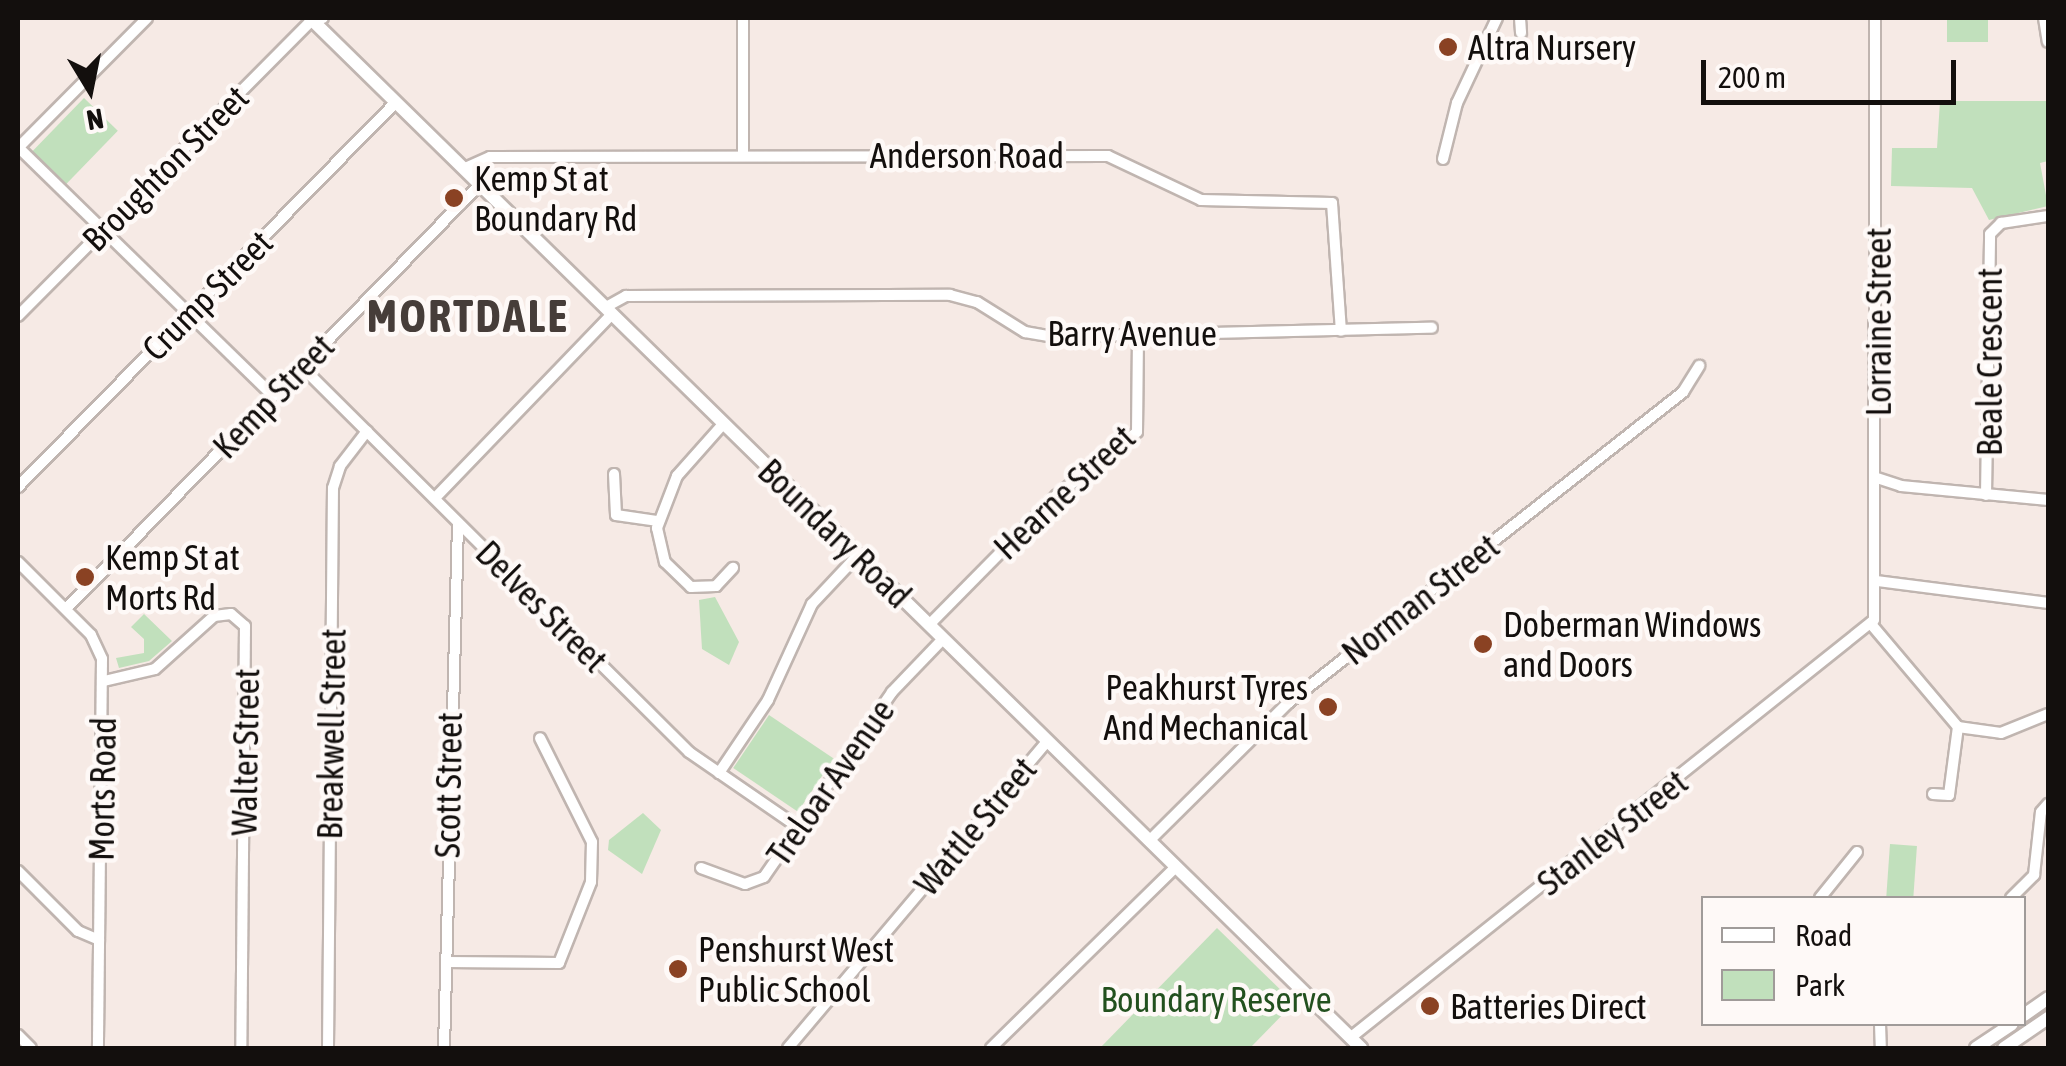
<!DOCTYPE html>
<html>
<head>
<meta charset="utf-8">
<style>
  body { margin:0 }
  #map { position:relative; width:2066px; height:1066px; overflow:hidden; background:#f6eae5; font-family:"Asap Condensed",sans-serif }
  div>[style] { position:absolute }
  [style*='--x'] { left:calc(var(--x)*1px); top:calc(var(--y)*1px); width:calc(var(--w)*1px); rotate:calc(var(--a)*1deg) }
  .green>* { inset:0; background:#c1e0bc; transform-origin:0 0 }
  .roads { filter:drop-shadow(2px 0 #c0b5b0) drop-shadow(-2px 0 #c0b5b0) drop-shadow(0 2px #c0b5b0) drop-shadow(0 -2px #c0b5b0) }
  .minor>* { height:10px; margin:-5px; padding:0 5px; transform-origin:5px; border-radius:5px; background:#fff }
  .major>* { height:12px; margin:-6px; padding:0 6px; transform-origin:6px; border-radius:6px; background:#fff }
  .dots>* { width:28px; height:28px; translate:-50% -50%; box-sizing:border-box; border:5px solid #fef9f7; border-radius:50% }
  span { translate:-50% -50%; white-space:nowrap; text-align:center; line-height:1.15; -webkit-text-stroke:9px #fef9f7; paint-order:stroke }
  .poi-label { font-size:35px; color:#130f0d }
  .left { translate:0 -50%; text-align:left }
  .right { translate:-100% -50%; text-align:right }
  .street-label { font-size:35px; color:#130f0d }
  .park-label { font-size:35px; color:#22501e }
  .district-label { font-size:45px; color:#463d39; font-weight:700; letter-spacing:2.5px }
  .frame { position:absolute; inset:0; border:20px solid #130f0d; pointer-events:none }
  .legend { position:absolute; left:1701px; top:896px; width:325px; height:130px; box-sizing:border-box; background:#fef9f7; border:2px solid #a09b99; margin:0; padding:12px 18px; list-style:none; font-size:30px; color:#130f0d }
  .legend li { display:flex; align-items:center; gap:20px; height:50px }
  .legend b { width:50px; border:2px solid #a09b99 }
  .north { position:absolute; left:40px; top:40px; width:100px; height:100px; -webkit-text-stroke:8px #fef9f7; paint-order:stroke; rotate:170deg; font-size:28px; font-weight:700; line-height:40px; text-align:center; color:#130f0d }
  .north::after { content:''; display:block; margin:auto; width:35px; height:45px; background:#130f0d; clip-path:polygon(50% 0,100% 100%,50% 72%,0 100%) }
  .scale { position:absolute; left:1701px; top:60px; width:255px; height:45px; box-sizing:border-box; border:5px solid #130f0d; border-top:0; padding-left:12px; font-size:30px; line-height:35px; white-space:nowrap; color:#130f0d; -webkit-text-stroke:8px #fef9f7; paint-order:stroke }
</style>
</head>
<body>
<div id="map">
  <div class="green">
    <div style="left:1988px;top:20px;width:22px;height:41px;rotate:90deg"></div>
    <div style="left:84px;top:98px;width:47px;height:78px;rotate:44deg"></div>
    <div style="clip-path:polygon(1940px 101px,2048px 101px,2048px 161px,2040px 163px,2048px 206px,1989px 220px,1972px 188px,1891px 186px,1892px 148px,1937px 148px)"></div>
    <div style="clip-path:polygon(715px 597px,739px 642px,729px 665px,702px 649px,699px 600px)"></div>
    <div style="clip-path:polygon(144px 614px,172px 641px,149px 661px,119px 668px,116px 658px,144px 653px,144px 639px,131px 627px)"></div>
    <div style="left:769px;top:715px;width:78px;height:64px;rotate:34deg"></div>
    <div style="clip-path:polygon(643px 813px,661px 830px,642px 874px,608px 850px,609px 840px)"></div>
    <div style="left:1890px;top:844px;width:27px;height:54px;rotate:4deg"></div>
    <div style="clip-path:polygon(1217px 928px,1294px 1003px,1250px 1048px,1100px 1048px)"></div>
  </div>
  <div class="roads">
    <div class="minor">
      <div style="--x:743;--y:18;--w:137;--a:90"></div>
      <div style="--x:1520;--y:18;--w:15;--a:86"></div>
      <div style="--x:2044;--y:18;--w:24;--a:81"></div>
      <div style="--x:18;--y:147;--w:356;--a:44.3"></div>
      <div style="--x:18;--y:148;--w:183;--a:-45.2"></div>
      <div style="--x:1443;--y:159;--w:58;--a:-76"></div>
      <div style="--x:1457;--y:103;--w:94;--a:-64.8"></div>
      <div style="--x:465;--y:168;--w:27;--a:-24"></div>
      <div style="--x:490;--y:157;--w:618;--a:-0.09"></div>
      <div style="--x:1108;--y:156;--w:103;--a:25.3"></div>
      <div style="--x:1201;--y:200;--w:131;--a:1.3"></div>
      <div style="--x:1332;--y:203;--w:128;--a:86"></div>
      <div style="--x:606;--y:307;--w:23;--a:-29"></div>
      <div style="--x:626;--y:296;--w:324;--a:-0.2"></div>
      <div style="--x:950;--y:295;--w:28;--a:15"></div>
      <div style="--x:977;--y:302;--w:57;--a:32"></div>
      <div style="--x:1025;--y:332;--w:27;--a:10"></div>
      <div style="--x:1052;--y:337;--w:380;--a:-1.4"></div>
      <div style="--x:18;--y:316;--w:417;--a:-45.2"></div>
      <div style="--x:312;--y:20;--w:11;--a:-10"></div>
      <div style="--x:302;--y:367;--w:546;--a:44.85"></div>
      <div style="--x:689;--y:752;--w:132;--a:34.5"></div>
      <div style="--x:724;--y:423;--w:71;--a:131.6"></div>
      <div style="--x:677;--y:476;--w:56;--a:111"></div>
      <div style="--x:657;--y:528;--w:35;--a:77"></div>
      <div style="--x:665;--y:562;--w:36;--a:44"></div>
      <div style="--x:691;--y:587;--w:25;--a:-2"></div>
      <div style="--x:716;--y:586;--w:25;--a:-47"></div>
      <div style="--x:614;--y:474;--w:41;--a:87.2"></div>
      <div style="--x:616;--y:515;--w:41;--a:8.3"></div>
      <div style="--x:1877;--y:478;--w:25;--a:18"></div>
      <div style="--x:1901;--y:486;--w:148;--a:5.4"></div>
      <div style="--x:18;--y:487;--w:540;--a:-45.53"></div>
      <div style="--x:1986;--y:495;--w:261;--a:-89.1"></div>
      <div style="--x:1990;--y:234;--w:16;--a:-45"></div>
      <div style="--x:2001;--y:223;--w:48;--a:-8.5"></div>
      <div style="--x:435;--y:498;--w:255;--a:-46.1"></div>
      <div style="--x:18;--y:562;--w:103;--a:45"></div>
      <div style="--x:91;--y:635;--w:26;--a:65"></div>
      <div style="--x:102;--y:659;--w:389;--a:90.6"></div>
      <div style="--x:1877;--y:581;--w:172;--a:7.3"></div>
      <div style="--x:66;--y:609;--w:593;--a:-45.75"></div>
      <div style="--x:1871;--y:624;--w:135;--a:49.8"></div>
      <div style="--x:1958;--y:727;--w:43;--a:7.9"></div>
      <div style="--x:2001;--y:733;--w:51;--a:-22"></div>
      <div style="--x:929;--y:625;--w:181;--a:-45.4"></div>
      <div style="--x:1056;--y:496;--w:103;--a:-38.3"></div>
      <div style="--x:1137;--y:432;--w:97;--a:-89.4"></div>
      <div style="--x:104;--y:681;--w:52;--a:-13.2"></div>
      <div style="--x:155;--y:669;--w:79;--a:-41.9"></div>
      <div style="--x:214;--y:616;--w:17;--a:-7"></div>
      <div style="--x:231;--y:614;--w:18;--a:41"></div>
      <div style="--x:245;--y:626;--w:422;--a:90.5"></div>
      <div style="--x:719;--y:773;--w:88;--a:-56.1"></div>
      <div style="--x:768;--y:700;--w:106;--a:-65.4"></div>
      <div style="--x:812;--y:604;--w:66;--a:-46.8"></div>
      <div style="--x:1933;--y:794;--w:16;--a:4"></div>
      <div style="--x:1949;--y:795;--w:69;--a:-82.5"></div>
      <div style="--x:1149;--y:841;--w:196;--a:-44.8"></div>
      <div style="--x:1288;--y:703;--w:503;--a:-38.21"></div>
      <div style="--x:1683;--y:392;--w:31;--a:-58"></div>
      <div style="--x:701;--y:868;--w:47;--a:20"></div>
      <div style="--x:745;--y:884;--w:20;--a:-20"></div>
      <div style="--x:764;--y:877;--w:225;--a:-55.3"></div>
      <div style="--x:892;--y:692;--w:74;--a:-46.1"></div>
      <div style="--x:18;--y:871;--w:85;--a:45"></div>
      <div style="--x:78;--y:931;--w:23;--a:23"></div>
      <div style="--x:1820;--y:898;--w:59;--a:-51.2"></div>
      <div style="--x:2011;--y:898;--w:33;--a:-45"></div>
      <div style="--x:2034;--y:875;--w:63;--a:-83.7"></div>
      <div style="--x:2041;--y:812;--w:11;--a:-49"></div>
      <div style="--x:447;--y:962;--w:112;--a:0.5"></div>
      <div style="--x:559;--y:963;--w:87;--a:-68.4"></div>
      <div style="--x:591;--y:882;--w:40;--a:-88.6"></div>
      <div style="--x:592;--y:842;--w:116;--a:-116.6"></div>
      <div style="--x:1880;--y:1024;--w:24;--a:88"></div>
      <div style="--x:18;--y:1035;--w:18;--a:45"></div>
      <div style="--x:1350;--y:1038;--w:670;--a:-38.58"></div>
      <div style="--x:1874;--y:620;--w:602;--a:-89.9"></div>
      <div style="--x:328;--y:1048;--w:560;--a:-89.49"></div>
      <div style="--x:333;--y:488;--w:23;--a:-72"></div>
      <div style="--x:340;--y:466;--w:44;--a:-52.4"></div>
      <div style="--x:444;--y:1048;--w:525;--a:-88.47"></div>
      <div style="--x:788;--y:1048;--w:401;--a:-49.8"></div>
      <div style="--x:991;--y:1048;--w:257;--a:-44.4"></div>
    </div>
    <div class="major">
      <div style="--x:310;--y:18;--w:1472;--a:44.42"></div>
      <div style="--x:2024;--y:1015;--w:29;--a:-35"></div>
      <div style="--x:1976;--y:1048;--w:43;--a:-33.7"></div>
      <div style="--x:2004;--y:1048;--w:53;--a:-34.3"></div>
    </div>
  </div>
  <div class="dots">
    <div style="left:1448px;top:47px;background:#8a4223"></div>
    <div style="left:454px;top:198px;background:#8a4223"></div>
    <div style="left:85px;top:577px;background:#8a4223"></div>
    <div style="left:1483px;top:644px;background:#8a4223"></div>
    <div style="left:1328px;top:707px;background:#8a4223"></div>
    <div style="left:678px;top:969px;background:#8a4223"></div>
    <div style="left:1430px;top:1006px;background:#8a4223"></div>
  </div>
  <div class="poi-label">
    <span class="left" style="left:1468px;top:47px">Altra Nursery</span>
    <span class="left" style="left:474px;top:198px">Kemp St at<br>Boundary Rd</span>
    <span class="left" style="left:105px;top:577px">Kemp St at<br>Morts Rd</span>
    <span class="left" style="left:1503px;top:644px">Doberman Windows<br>and Doors</span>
    <span class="right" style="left:1308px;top:707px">Peakhurst Tyres<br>And Mechanical</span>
    <span class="left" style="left:698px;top:969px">Penshurst West<br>Public School</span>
    <span class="left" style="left:1450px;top:1006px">Batteries Direct</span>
  </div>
  <div class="street-label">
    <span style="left:967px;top:155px">Anderson Road</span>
    <span style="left:165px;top:168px;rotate:-45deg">Broughton Street</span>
    <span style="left:207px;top:295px;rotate:-45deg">Crump Street</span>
    <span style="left:1878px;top:322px;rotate:-90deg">Lorraine Street</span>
    <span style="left:1132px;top:333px">Barry Avenue</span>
    <span style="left:1989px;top:362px;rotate:-90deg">Beale Crescent</span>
    <span style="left:273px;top:396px;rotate:-46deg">Kemp Street</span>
    <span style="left:1064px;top:492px;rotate:-43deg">Hearne Street</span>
    <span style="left:835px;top:533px;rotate:44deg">Boundary Road</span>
    <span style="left:1420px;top:599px;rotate:-38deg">Norman Street</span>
    <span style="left:542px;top:606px;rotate:45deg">Delves Street</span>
    <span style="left:331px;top:734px;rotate:-89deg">Breakwell Street</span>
    <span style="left:245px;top:752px;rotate:-89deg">Walter Street</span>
    <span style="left:830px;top:782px;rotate:-55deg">Treloar Avenue</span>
    <span style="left:448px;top:785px;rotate:-89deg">Scott Street</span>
    <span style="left:102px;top:789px;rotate:-89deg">Morts Road</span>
    <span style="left:975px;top:826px;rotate:-50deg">Wattle Street</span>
    <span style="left:1612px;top:832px;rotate:-38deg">Stanley Street</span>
  </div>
  <div class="park-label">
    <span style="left:1216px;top:999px">Boundary Reserve</span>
  </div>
  <div class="district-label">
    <span style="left:468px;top:317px">MORTDALE</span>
  </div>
  <div class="frame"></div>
  <ul class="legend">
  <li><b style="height:12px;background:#fff"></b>Road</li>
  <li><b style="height:28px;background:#c1e0bc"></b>Park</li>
  </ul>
  <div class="north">N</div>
  <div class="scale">200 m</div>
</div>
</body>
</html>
